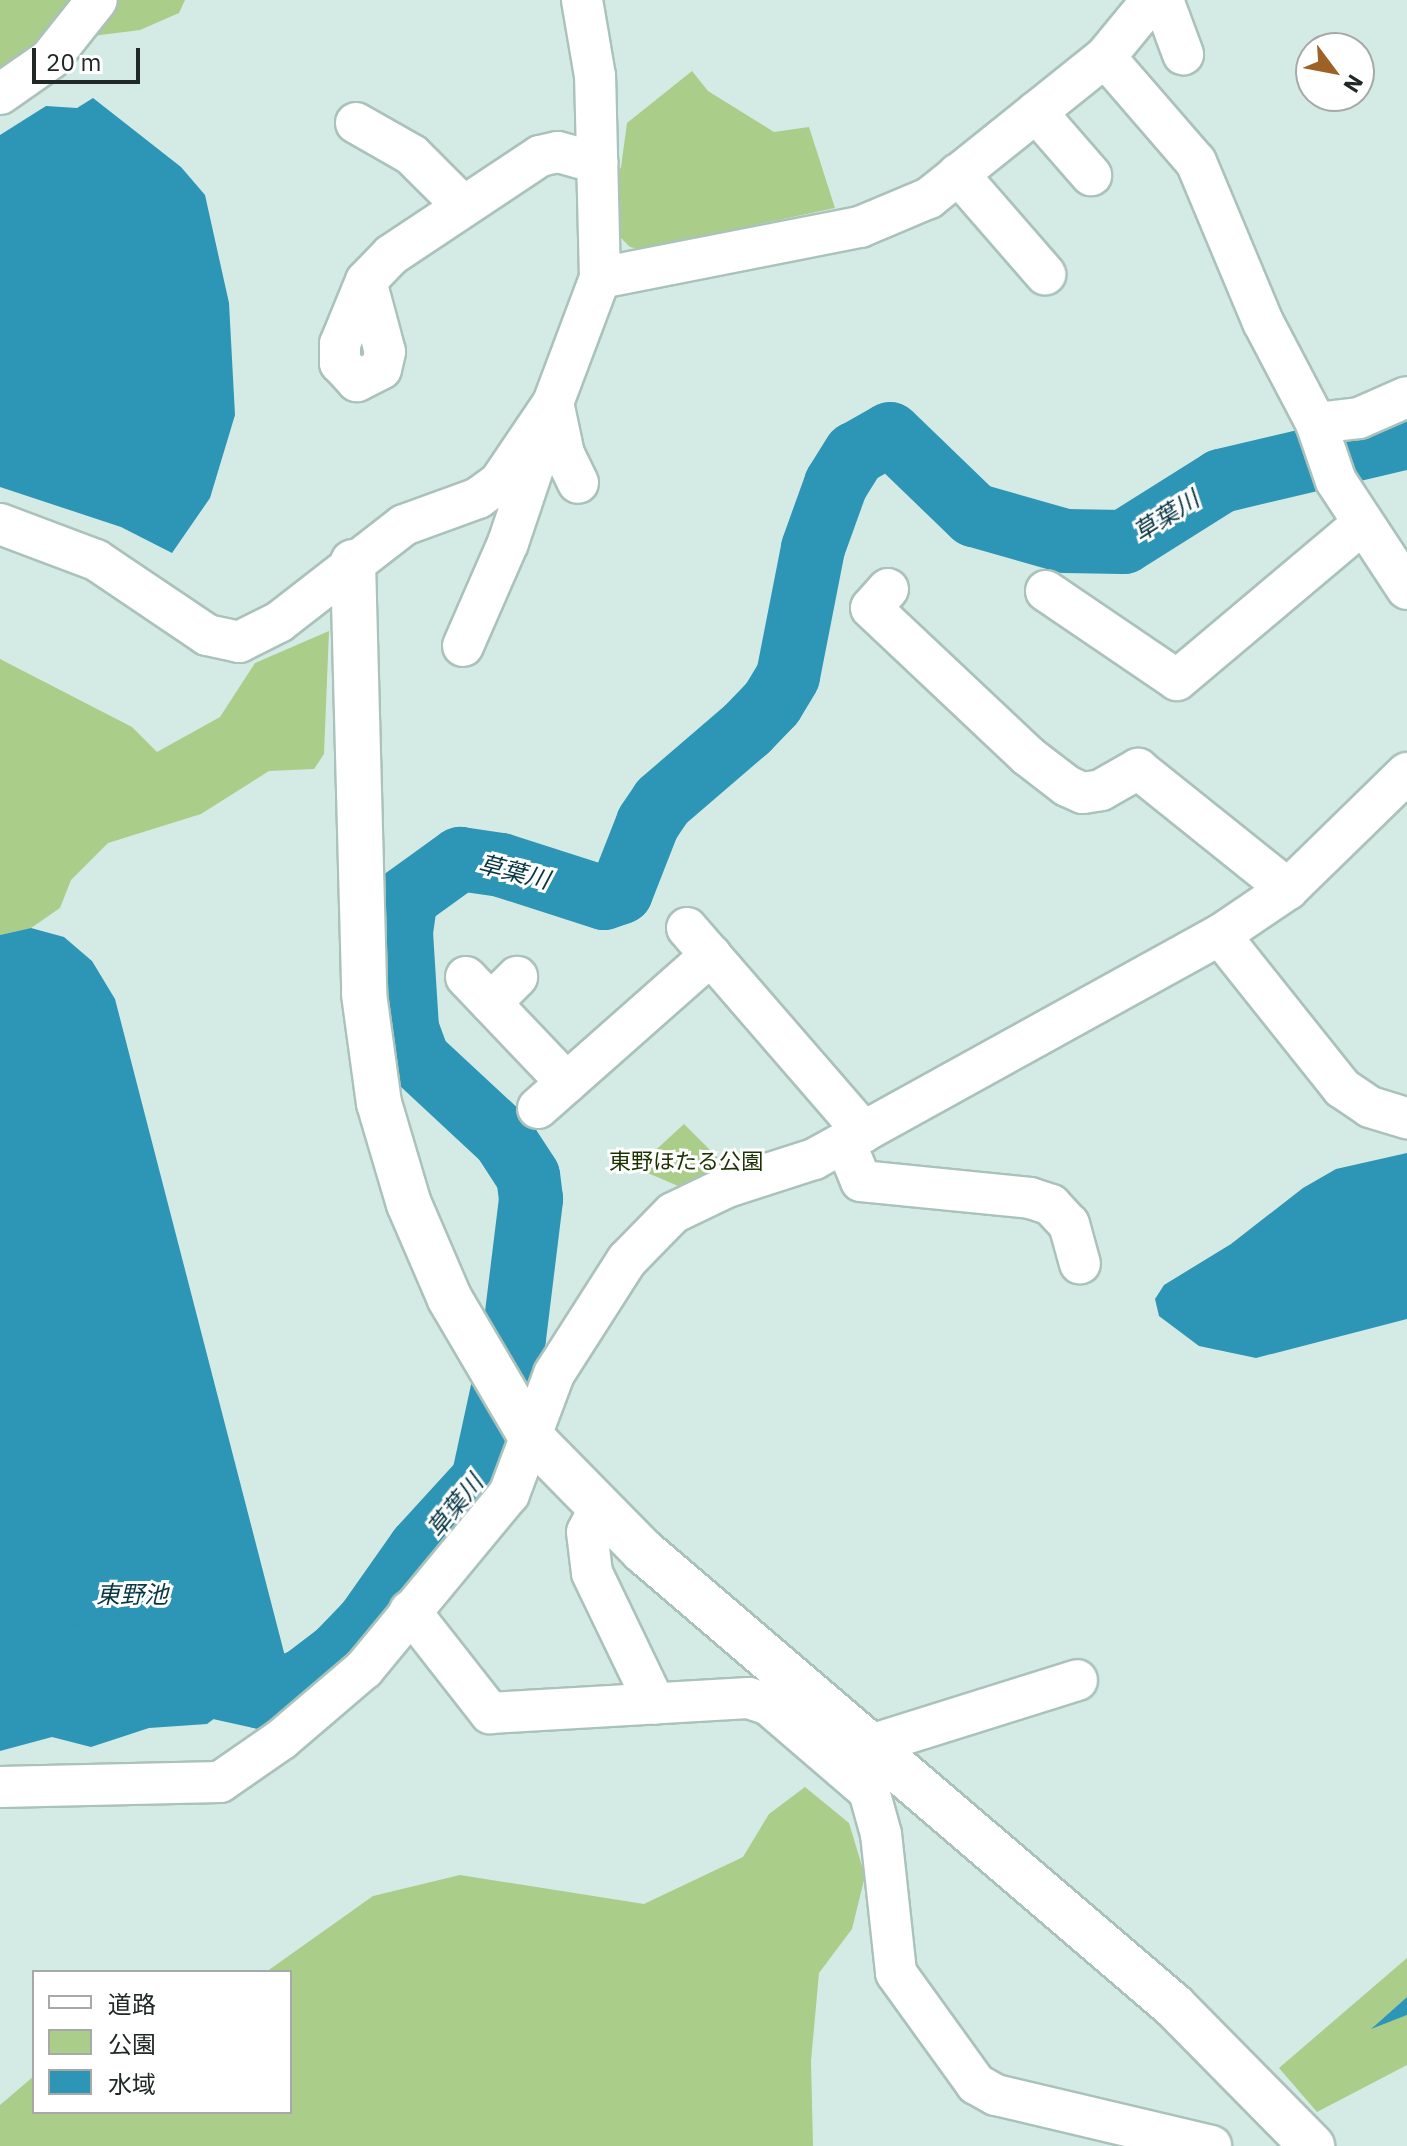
<!DOCTYPE html>
<html>
<head>
<meta charset="utf-8">
<style>
  body { margin:0 }
  #map { position:relative; width:1407px; height:2146px; overflow:hidden; background:#d3ebe4; font-family:"IBM Plex Sans","Noto Sans JP",sans-serif }
  div>[style] { position:absolute }
  [style*='--x'] { left:calc(var(--x)*1px); top:calc(var(--y)*1px); width:calc(var(--w)*1px); rotate:calc(var(--a)*1deg) }
  .green>* { inset:0; background:#aacd8a }
  .water>* { inset:0; background:#2d95b5 }
  .river>* { height:64px; margin:-32px; padding:0 32px; transform-origin:32px; border-radius:32px; background:#2d95b5 }
  .roads { filter:drop-shadow(2px 0 #abc2bb) drop-shadow(-2px 0 #abc2bb) drop-shadow(0 2px #abc2bb) drop-shadow(0 -2px #abc2bb) }
  .street>* { height:40px; margin:-20px; padding:0 20px; transform-origin:20px; border-radius:20px; background:#fff }
  .secondary>* { height:44px; margin:-22px; padding:0 22px; transform-origin:22px; border-radius:22px; background:#fff }
  span { translate:-50% -50%; white-space:nowrap; text-align:center; line-height:1.15; -webkit-text-stroke:6px #fff; paint-order:stroke }
  .park-label { font-size:22px; color:#1c3200 }
  .water-label { font-size:24px; color:#063543; font-style:italic }
  .legend { position:absolute; left:32px; top:1970px; width:260px; height:144px; box-sizing:border-box; background:#fff; border:2px solid #a6a9a8; margin:0; padding:10px 14px; list-style:none; font-size:24px; color:#202926 }
  .legend li { display:flex; align-items:center; gap:16px; height:40px }
  .legend b { width:40px; border:2px solid #a6a9a8 }
  .north { position:absolute; left:1295px; top:32px; width:80px; height:80px; box-sizing:border-box; background:#fff; border:2px solid #a6a9a8; border-radius:50%; rotate:122deg; font-size:22px; font-weight:700; line-height:32px; text-align:center; color:#202926 }
  .north::after { content:''; display:block; margin:auto; width:28px; height:36px; background:#9f6226; clip-path:polygon(50% 0,100% 100%,50% 72%,0 100%) }
  .scale { position:absolute; left:32px; top:48px; width:108px; height:36px; box-sizing:border-box; border:4px solid #202926; border-top:0; padding-left:10px; font-size:24px; line-height:28px; white-space:nowrap; color:#202926; -webkit-text-stroke:6px #fff; paint-order:stroke }
</style>
</head>
<body>
<div id="map">
  <div class="green">
    <div style="clip-path:polygon(0 0,185px 0,179px 13px,140px 30px,77px 38px,0 88px)"></div>
    <div style="clip-path:polygon(692px 71px,708px 91px,774px 132px,809px 127px,835px 208px,741px 228px,661px 254px,630px 247px,621px 238px,613px 218px,611px 182px,621px 167px,627px 123px)"></div>
    <div style="clip-path:polygon(329px 631px,324px 754px,314px 769px,269px 771px,201px 814px,108px 843px,71px 880px,60px 908px,31px 928px,0 935px,0 659px,132px 727px,157px 752px,220px 717px,255px 663px)"></div>
    <div style="clip-path:polygon(684px 1124px,730px 1170px,690px 1191px,636px 1168px)"></div>
    <div style="clip-path:polygon(805px 1787px,849px 1823px,865px 1876px,852px 1929px,819px 1973px,811px 2061px,813px 2146px,0 2146px,0 2105px,34px 2076px,34px 2112px,290px 2112px,290px 1972px,266px 1972px,373px 1896px,460px 1875px,644px 1904px,743px 1857px,769px 1814px)"></div>
    <div style="clip-path:polygon(1407px 1958px,1407px 1997px,1373px 2027px,1407px 2015px,1407px 2065px,1317px 2112px,1279px 2068px)"></div>
  </div>
  <div class="water">
    <div style="clip-path:polygon(93px 98px,181px 167px,205px 195px,229px 303px,235px 415px,210px 498px,172px 553px,121px 527px,0 487px,0 135px,46px 106px,77px 108px)"></div>
    <div style="clip-path:polygon(31px 928px,64px 937px,92px 961px,115px 999px,287px 1664px,207px 1724px,149px 1728px,91px 1747px,52px 1737px,0 1751px,0 935px)"></div>
    <div style="clip-path:polygon(1407px 1153px,1407px 1319px,1256px 1358px,1199px 1346px,1159px 1316px,1155px 1299px,1164px 1285px,1231px 1244px,1303px 1188px,1336px 1169px)"></div>
    <div style="clip-path:polygon(1407px 1997px,1407px 2015px,1371px 2029px)"></div>
  </div>
  <div class="river">
    <div style="--x:0;--y:1651;--w:81;--a:4.2"></div>
    <div style="--x:81;--y:1657;--w:185;--a:12.5"></div>
    <div style="--x:262;--y:1697;--w:45;--a:-22"></div>
    <div style="--x:304;--y:1680;--w:43;--a:-37.4"></div>
    <div style="--x:338;--y:1654;--w:43;--a:-45.9"></div>
    <div style="--x:368;--y:1623;--w:90;--a:-54.9"></div>
    <div style="--x:420;--y:1549;--w:93;--a:-47.6"></div>
    <div style="--x:483;--y:1480;--w:145;--a:-77.7"></div>
    <div style="--x:514;--y:1338;--w:140;--a:-83"></div>
    <div style="--x:531;--y:1199;--w:23;--a:-97"></div>
    <div style="--x:528;--y:1176;--w:44;--a:-123"></div>
    <div style="--x:504;--y:1139;--w:117;--a:-137.1"></div>
    <div style="--x:418;--y:1059;--w:33;--a:-110"></div>
    <div style="--x:407;--y:1028;--w:96;--a:-93.6"></div>
    <div style="--x:401;--y:932;--w:34;--a:-82"></div>
    <div style="--x:406;--y:898;--w:67;--a:-35.8"></div>
    <div style="--x:460;--y:859;--w:41;--a:8.3"></div>
    <div style="--x:501;--y:865;--w:108;--a:17.8"></div>
    <div style="--x:604;--y:898;--w:18;--a:-19"></div>
    <div style="--x:621;--y:892;--w:74;--a:-68.6"></div>
    <div style="--x:648;--y:823;--w:25;--a:-56"></div>
    <div style="--x:662;--y:802;--w:112;--a:-40.7"></div>
    <div style="--x:747;--y:729;--w:36;--a:-46"></div>
    <div style="--x:772;--y:703;--w:31;--a:-59"></div>
    <div style="--x:788;--y:676;--w:130;--a:-78.9"></div>
    <div style="--x:813;--y:548;--w:68;--a:-70.2"></div>
    <div style="--x:836;--y:484;--w:36;--a:-58"></div>
    <div style="--x:855;--y:454;--w:40;--a:-29.7"></div>
    <div style="--x:890;--y:434;--w:117;--a:44"></div>
    <div style="--x:974;--y:515;--w:95;--a:15.9"></div>
    <div style="--x:1065;--y:541;--w:59;--a:1"></div>
    <div style="--x:1124;--y:542;--w:115;--a:-32.2"></div>
    <div style="--x:1221;--y:481;--w:191;--a:-13.3"></div>
  </div>
  <div class="roads">
    <div class="street">
      <div style="--x:1163;--y:0;--w:58;--a:69.7"></div>
      <div style="--x:1105;--y:57;--w:139;--a:49.1"></div>
      <div style="--x:1196;--y:162;--w:173;--a:67.3"></div>
      <div style="--x:1263;--y:322;--w:114;--a:62.3"></div>
      <div style="--x:1316;--y:423;--w:61;--a:71"></div>
      <div style="--x:1336;--y:481;--w:129;--a:56.7"></div>
      <div style="--x:0;--y:94;--w:61;--a:-35"></div>
      <div style="--x:50;--y:59;--w:75;--a:-51.5"></div>
      <div style="--x:1036;--y:112;--w:84;--a:48.9"></div>
      <div style="--x:356;--y:123;--w:64;--a:29.7"></div>
      <div style="--x:412;--y:155;--w:71;--a:45"></div>
      <div style="--x:958;--y:174;--w:133;--a:49"></div>
      <div style="--x:600;--y:278;--w:265;--a:-11.1"></div>
      <div style="--x:860;--y:227;--w:75;--a:-22.8"></div>
      <div style="--x:929;--y:198;--w:226;--a:-38.7"></div>
      <div style="--x:1105;--y:57;--w:74;--a:-50.5"></div>
      <div style="--x:366;--y:281;--w:73;--a:75"></div>
      <div style="--x:385;--y:352;--w:17;--a:103"></div>
      <div style="--x:381;--y:369;--w:27;--a:153"></div>
      <div style="--x:357;--y:381;--w:25;--a:-133"></div>
      <div style="--x:340;--y:363;--w:19;--a:-90"></div>
      <div style="--x:340;--y:344;--w:68;--a:-67.6"></div>
      <div style="--x:366;--y:281;--w:36;--a:-46"></div>
      <div style="--x:391;--y:255;--w:179;--a:-33.6"></div>
      <div style="--x:540;--y:156;--w:18;--a:-13"></div>
      <div style="--x:558;--y:152;--w:41;--a:15.4"></div>
      <div style="--x:554;--y:407;--w:48;--a:78"></div>
      <div style="--x:564;--y:454;--w:32;--a:64"></div>
      <div style="--x:1316;--y:423;--w:43;--a:-6.6"></div>
      <div style="--x:1359;--y:418;--w:52;--a:-23.6"></div>
      <div style="--x:0;--y:524;--w:103;--a:20.6"></div>
      <div style="--x:96;--y:560;--w:134;--a:34"></div>
      <div style="--x:207;--y:635;--w:33;--a:12"></div>
      <div style="--x:239;--y:642;--w:45;--a:-26.6"></div>
      <div style="--x:279;--y:622;--w:158;--a:-37.8"></div>
      <div style="--x:404;--y:525;--w:79;--a:-20"></div>
      <div style="--x:478;--y:498;--w:26;--a:-36"></div>
      <div style="--x:499;--y:483;--w:97;--a:-56"></div>
      <div style="--x:553;--y:403;--w:134;--a:-69.4"></div>
      <div style="--x:600;--y:278;--w:202;--a:-91.4"></div>
      <div style="--x:595;--y:76;--w:77;--a:-99.7"></div>
      <div style="--x:888;--y:589;--w:25;--a:132"></div>
      <div style="--x:871;--y:608;--w:216;--a:43.3"></div>
      <div style="--x:1028;--y:756;--w:49;--a:37.6"></div>
      <div style="--x:1067;--y:786;--w:17;--a:24"></div>
      <div style="--x:1083;--y:793;--w:18;--a:-9"></div>
      <div style="--x:1101;--y:790;--w:43;--a:-29.6"></div>
      <div style="--x:1138;--y:769;--w:192;--a:38.7"></div>
      <div style="--x:1046;--y:591;--w:158;--a:34.2"></div>
      <div style="--x:1177;--y:680;--w:241;--a:-40.1"></div>
      <div style="--x:463;--y:646;--w:112;--a:-66.4"></div>
      <div style="--x:508;--y:543;--w:103;--a:-71.4"></div>
      <div style="--x:687;--y:928;--w:270;--a:49.1"></div>
      <div style="--x:1220;--y:935;--w:196;--a:51.4"></div>
      <div style="--x:1342;--y:1088;--w:34;--a:34"></div>
      <div style="--x:1370;--y:1107;--w:39;--a:17"></div>
      <div style="--x:466;--y:977;--w:146;--a:46.4"></div>
      <div style="--x:491;--y:1003;--w:37;--a:-45"></div>
      <div style="--x:538;--y:1108;--w:231;--a:-41.5"></div>
      <div style="--x:845;--y:1142;--w:42;--a:67.7"></div>
      <div style="--x:861;--y:1181;--w:170;--a:5.7"></div>
      <div style="--x:1030;--y:1198;--w:22;--a:18"></div>
      <div style="--x:1051;--y:1205;--w:26;--a:47"></div>
      <div style="--x:1069;--y:1224;--w:41;--a:74.6"></div>
      <div style="--x:600;--y:1507;--w:28;--a:117"></div>
      <div style="--x:587;--y:1532;--w:41;--a:83"></div>
      <div style="--x:592;--y:1573;--w:145;--a:64.3"></div>
      <div style="--x:410;--y:1611;--w:130;--a:51.9"></div>
      <div style="--x:490;--y:1713;--w:259;--a:-3.3"></div>
      <div style="--x:749;--y:1698;--w:21;--a:19"></div>
      <div style="--x:769;--y:1705;--w:132;--a:40.7"></div>
      <div style="--x:869;--y:1791;--w:45;--a:74.4"></div>
      <div style="--x:881;--y:1834;--w:140;--a:83.8"></div>
      <div style="--x:896;--y:1973;--w:137;--a:54.2"></div>
      <div style="--x:976;--y:2084;--w:23;--a:29"></div>
      <div style="--x:996;--y:2095;--w:221;--a:13.3"></div>
      <div style="--x:867;--y:1746;--w:220;--a:-17.4"></div>
      <div style="--x:0;--y:1787;--w:220;--a:-1.3"></div>
      <div style="--x:220;--y:1782;--w:75;--a:-34.7"></div>
      <div style="--x:282;--y:1739;--w:108;--a:-40.5"></div>
      <div style="--x:364;--y:1669;--w:227;--a:-50.4"></div>
      <div style="--x:509;--y:1494;--w:128;--a:-69.4"></div>
      <div style="--x:554;--y:1374;--w:135;--a:-57.4"></div>
      <div style="--x:627;--y:1260;--w:66;--a:-45.6"></div>
      <div style="--x:673;--y:1213;--w:60;--a:-25.7"></div>
      <div style="--x:727;--y:1187;--w:91;--a:-17.8"></div>
      <div style="--x:814;--y:1159;--w:464;--a:-28.9"></div>
      <div style="--x:1220;--y:935;--w:82;--a:-34.1"></div>
      <div style="--x:1288;--y:889;--w:166;--a:-44.3"></div>
    </div>
    <div class="secondary">
      <div style="--x:353;--y:562;--w:432;--a:88.5"></div>
      <div style="--x:364;--y:994;--w:110;--a:82.2"></div>
      <div style="--x:379;--y:1103;--w:105;--a:73.5"></div>
      <div style="--x:409;--y:1204;--w:103;--a:66.7"></div>
      <div style="--x:450;--y:1299;--w:160;--a:59.6"></div>
      <div style="--x:531;--y:1437;--w:160;--a:45.5"></div>
      <div style="--x:643;--y:1551;--w:699;--a:40.59"></div>
      <div style="--x:1174;--y:2006;--w:197;--a:45.4"></div>
    </div>
  </div>
  <div class="park-label">
    <span style="left:686px;top:1161px">東野ほたる公園</span>
  </div>
  <div class="water-label">
    <span style="left:1166px;top:516px;rotate:-32deg">草葉川</span>
    <span style="left:514px;top:872px;rotate:14deg">草葉川</span>
    <span style="left:455px;top:1506px;rotate:-51deg">草葉川</span>
    <span style="left:132px;top:1595px">東野池</span>
  </div>
  <ul class="legend">
  <li><b style="height:10px;background:#fff"></b>道路</li>
  <li><b style="height:22px;background:#aacd8a"></b>公園</li>
  <li><b style="height:22px;background:#2d95b5"></b>水域</li>
  </ul>
  <div class="north">N</div>
  <div class="scale">20 m</div>
</div>
</body>
</html>
